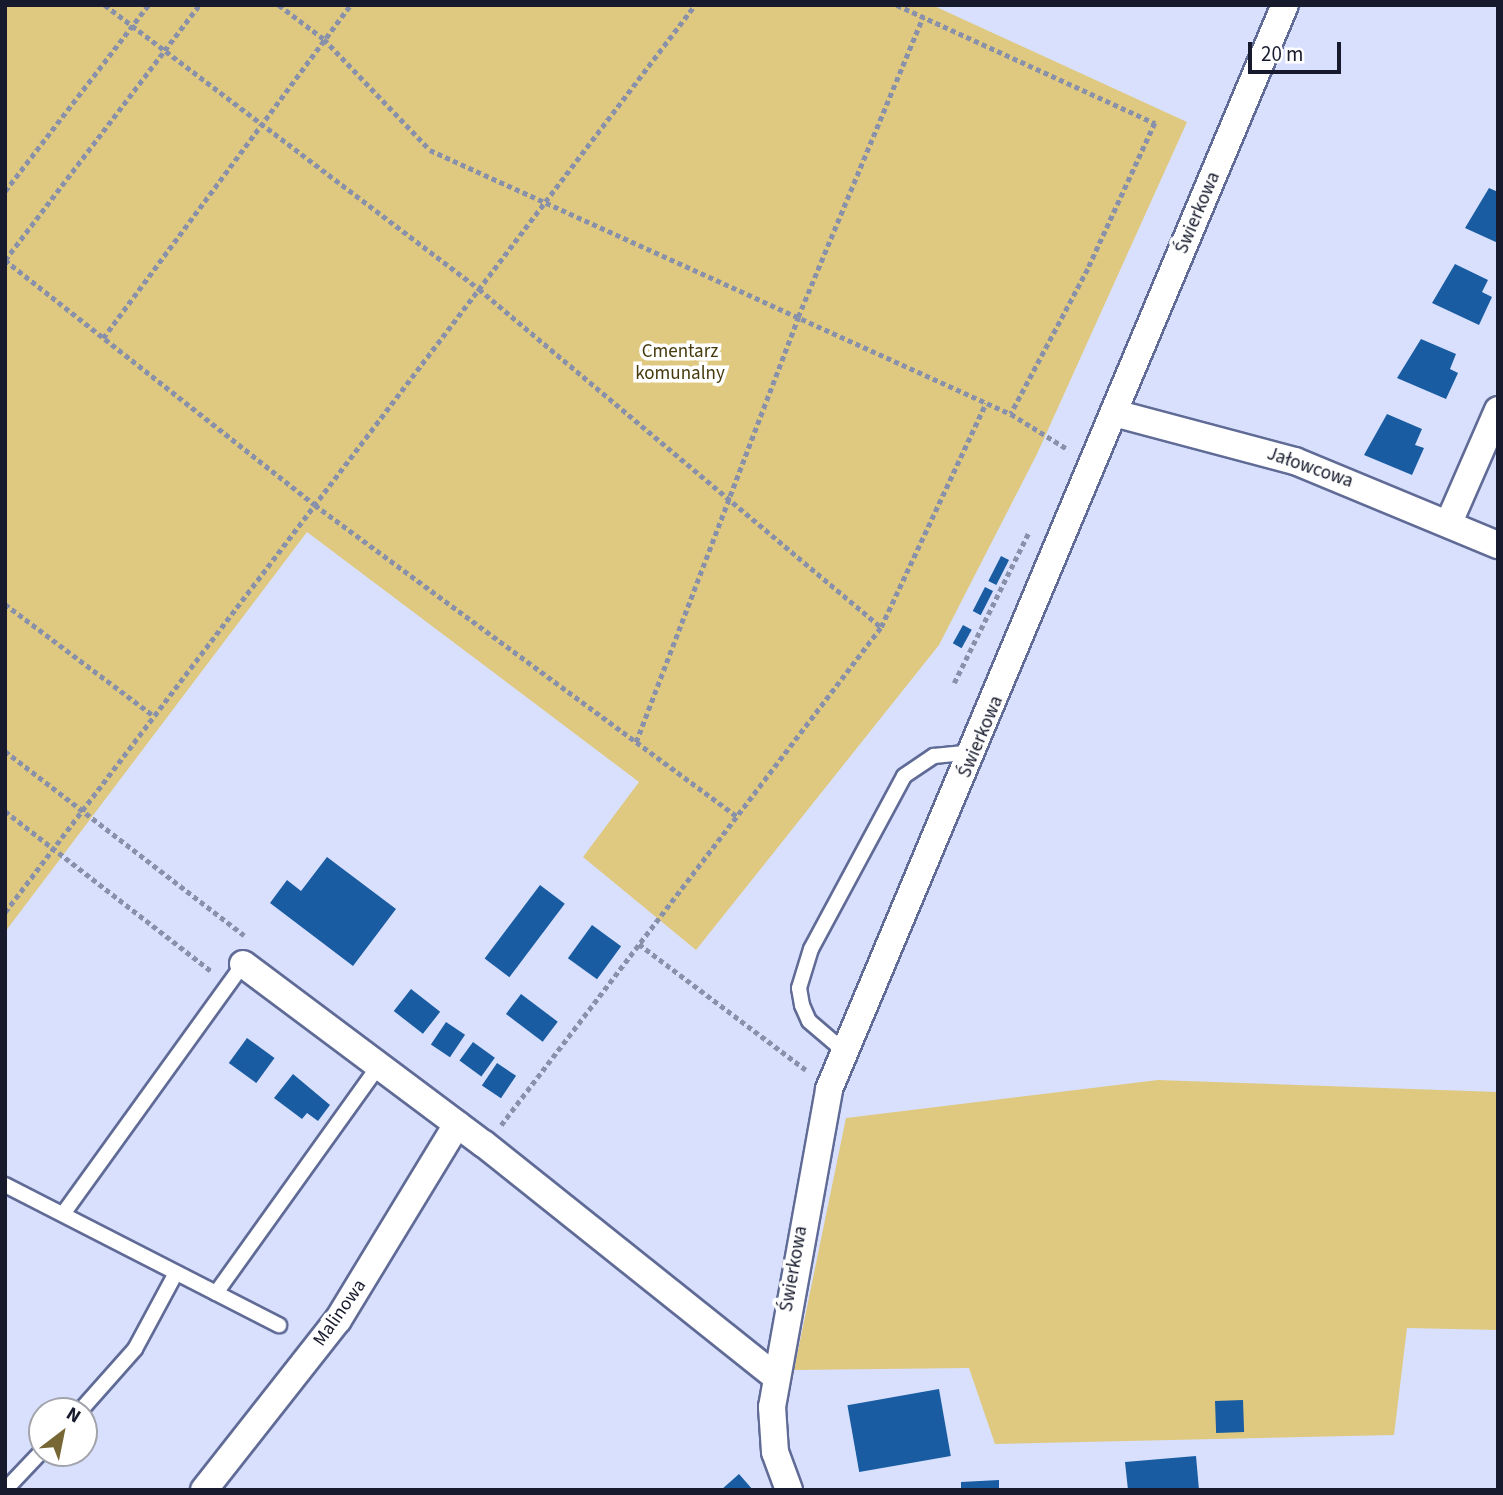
<!DOCTYPE html>
<html>
<head>
<meta charset="utf-8">
<style>
  body { margin:0 }
  #map { position:relative; width:1503px; height:1495px; overflow:hidden; background:#d8e0fe; font-family:"Source Sans 3",sans-serif }
  div>[style] { position:absolute }
  [style*='--x'] { left:calc(var(--x)*1px); top:calc(var(--y)*1px); width:calc(var(--w)*1px); rotate:calc(var(--a)*1deg) }
  .green>* { inset:0; background:#dfc980 }
  .building>* { inset:0; background:#195ca1; transform-origin:0 0 }
  .path>* { height:4.5px; margin-top:-2.25px; transform-origin:0; background:repeating-linear-gradient(90deg,#8990a9 0 5px,transparent 0 8.5px) }
  .roads { filter:drop-shadow(2px 0 #606b96) drop-shadow(-2px 0 #606b96) drop-shadow(0 2px #606b96) drop-shadow(0 -2px #606b96) }
  .lane>* { height:14px; margin:-7px; padding:0 7px; transform-origin:7px; border-radius:7px; background:#fff }
  .street>* { height:26px; margin:-13px; padding:0 13px; transform-origin:13px; border-radius:13px; background:#fff }
  span { translate:-50% -50%; white-space:nowrap; text-align:center; line-height:1.15; -webkit-text-stroke:7px #fff; paint-order:stroke }
  .street-label { font-size:19px; color:#161a2c }
  .park-label { font-size:19px; color:#463a0c }
  .frame { position:absolute; inset:0; border:7px solid #161a2c; pointer-events:none }
  .north { position:absolute; left:28px; top:1397px; width:70px; height:70px; box-sizing:border-box; background:#fff; border:2px solid #a2a3ab; border-radius:50%; rotate:32deg; font-size:19px; font-weight:700; line-height:28px; text-align:center; color:#161a2c }
  .north::after { content:''; display:block; margin:auto; width:24px; height:32px; background:#766735; clip-path:polygon(50% 0,100% 100%,50% 72%,0 100%) }
  .scale { position:absolute; left:1248px; top:42px; width:93px; height:32px; box-sizing:border-box; border:4px solid #161a2c; border-top:0; padding-left:9px; font-size:21px; line-height:24px; white-space:nowrap; color:#161a2c; -webkit-text-stroke:5px #fff; paint-order:stroke }
</style>
</head>
<body>
<div id="map">
  <div class="green">
    <div style="clip-path:polygon(5px 5px,932px 5px,1187px 122px,1037px 454px,939px 645px,696px 950px,583px 857px,639px 782px,307px 532px,5px 932px)"></div>
    <div style="clip-path:polygon(1158px 1080px,1498px 1092px,1498px 1330px,1407px 1328px,1394px 1435px,995px 1444px,969px 1368px,794px 1370px,846px 1118px)"></div>
  </div>
  <div class="building">
    <div style="clip-path:polygon(1489px 188px,1498px 192px,1498px 243px,1465px 228px)"></div>
    <div style="clip-path:polygon(1455px 264px,1488px 280px,1482px 292px,1492px 297px,1479px 325px,1432px 303px)"></div>
    <div style="clip-path:polygon(1421px 339px,1456px 354px,1450px 369px,1458px 373px,1446px 399px,1397px 378px)"></div>
    <div style="clip-path:polygon(1387px 414px,1422px 429px,1415px 445px,1424px 448px,1412px 475px,1364px 455px)"></div>
    <div style="left:1001px;top:556px;width:9px;height:28px;rotate:27deg"></div>
    <div style="left:985px;top:587px;width:9px;height:27px;rotate:27deg"></div>
    <div style="left:963px;top:625px;width:10px;height:21px;rotate:29deg"></div>
    <div style="clip-path:polygon(327px 857px,396px 909px,353px 966px,270px 903px,287px 880px,301px 891px)"></div>
    <div style="left:540px;top:885px;width:31px;height:92px;rotate:37deg"></div>
    <div style="left:592px;top:925px;width:36px;height:41px;rotate:36deg"></div>
    <div style="left:411px;top:989px;width:37px;height:28px;rotate:38deg"></div>
    <div style="left:521px;top:994px;width:46px;height:25px;rotate:37deg"></div>
    <div style="left:446px;top:1022px;width:23px;height:27px;rotate:34deg"></div>
    <div style="left:247px;top:1038px;width:34px;height:31px;rotate:36deg"></div>
    <div style="left:473px;top:1042px;width:27px;height:23px;rotate:36deg"></div>
    <div style="left:497px;top:1063px;width:23px;height:27px;rotate:34deg"></div>
    <div style="clip-path:polygon(293px 1074px,330px 1105px,318px 1121px,307px 1113px,302px 1119px,274px 1098px)"></div>
    <div style="left:939px;top:1389px;width:68px;height:93px;rotate:80deg"></div>
    <div style="left:1243px;top:1400px;width:32px;height:28px;rotate:88deg"></div>
    <div style="clip-path:polygon(1196px 1456px,1199px 1490px,1128px 1490px,1125px 1462px)"></div>
    <div style="clip-path:polygon(739px 1474px,753px 1490px,721px 1490px)"></div>
    <div style="clip-path:polygon(999px 1480px,999px 1490px,961px 1490px,961px 1482px)"></div>
  </div>
  <div class="path">
    <div style="--x:105;--y:5;--w:470;--a:37.2"></div>
    <div style="--x:479;--y:289;--w:525;--a:40.06"></div>
    <div style="--x:279;--y:5;--w:56;--a:37.1"></div>
    <div style="--x:324;--y:39;--w:153;--a:46.3"></div>
    <div style="--x:430;--y:150;--w:638;--a:24.44"></div>
    <div style="--x:1011;--y:414;--w:68;--a:31.8"></div>
    <div style="--x:897;--y:5;--w:284;--a:24.6"></div>
    <div style="--x:1155;--y:123;--w:161;--a:114.7"></div>
    <div style="--x:1088;--y:269;--w:164;--a:118"></div>
    <div style="--x:5;--y:191;--w:235;--a:-52.4"></div>
    <div style="--x:5;--y:260;--w:395;--a:38.3"></div>
    <div style="--x:315;--y:505;--w:526;--a:36.41"></div>
    <div style="--x:5;--y:260;--w:320;--a:-52.7"></div>
    <div style="--x:103;--y:338;--w:415;--a:-53.4"></div>
    <div style="--x:5;--y:604;--w:186;--a:36.9"></div>
    <div style="--x:954;--y:683;--w:169;--a:-63.6"></div>
    <div style="--x:636;--y:742;--w:455;--a:-69.1"></div>
    <div style="--x:798;--y:317;--w:325;--a:-67.4"></div>
    <div style="--x:5;--y:751;--w:302;--a:37.6"></div>
    <div style="--x:5;--y:811;--w:261;--a:37.8"></div>
    <div style="--x:5;--y:912;--w:1140;--a:-52.74"></div>
    <div style="--x:639;--y:944;--w:209;--a:37"></div>
    <div style="--x:501;--y:1125;--w:626;--a:-52.65"></div>
    <div style="--x:881;--y:627;--w:247;--a:-64.9"></div>
  </div>
  <div class="roads">
    <div class="lane">
      <div style="--x:844;--y:1051;--w:46;--a:-139.4"></div>
      <div style="--x:809;--y:1021;--w:17;--a:-114"></div>
      <div style="--x:802;--y:1005;--w:17;--a:-100"></div>
      <div style="--x:799;--y:988;--w:41;--a:-72.9"></div>
      <div style="--x:811;--y:949;--w:196;--a:-61.7"></div>
      <div style="--x:904;--y:776;--w:36;--a:-34"></div>
      <div style="--x:934;--y:756;--w:40;--a:-5.7"></div>
      <div style="--x:5;--y:1185;--w:308;--a:27.1"></div>
      <div style="--x:63;--y:1214;--w:308;--a:-54.2"></div>
      <div style="--x:216;--y:1293;--w:280;--a:-54.4"></div>
      <div style="--x:80;--y:1411;--w:83;--a:-48.4"></div>
      <div style="--x:135;--y:1349;--w:86;--a:-61.7"></div>
      <div style="--x:5;--y:1490;--w:54;--a:-46.5"></div>
    </div>
    <div class="street">
      <div style="--x:1114;--y:413;--w:187;--a:14.9"></div>
      <div style="--x:1295;--y:461;--w:220;--a:22.5"></div>
      <div style="--x:1450;--y:520;--w:120;--a:-66.4"></div>
      <div style="--x:243;--y:964;--w:301;--a:36.8"></div>
      <div style="--x:484;--y:1144;--w:374;--a:38.6"></div>
      <div style="--x:204;--y:1490;--w:216;--a:-51.8"></div>
      <div style="--x:338;--y:1320;--w:229;--a:-58.7"></div>
      <div style="--x:789;--y:1490;--w:40;--a:-110.2"></div>
      <div style="--x:775;--y:1452;--w:45;--a:-93.8"></div>
      <div style="--x:772;--y:1407;--w:323;--a:-79.8"></div>
      <div style="--x:829;--y:1089;--w:1176;--a:-67.19"></div>
    </div>
  </div>
  <div class="street-label">
    <span style="left:1198px;top:213px;rotate:-67deg">Świerkowa</span>
    <span style="left:1310px;top:468px;rotate:19deg">Jałowcowa</span>
    <span style="left:981px;top:737px;rotate:-67deg">Świerkowa</span>
    <span style="left:794px;top:1269px;rotate:-80deg">Świerkowa</span>
    <span style="left:340px;top:1313px;rotate:-55deg">Malinowa</span>
  </div>
  <div class="park-label">
    <span style="left:680px;top:363px">Cmentarz<br>komunalny</span>
  </div>
  <div class="frame"></div>
  <div class="north">N</div>
  <div class="scale">20 m</div>
</div>
</body>
</html>
